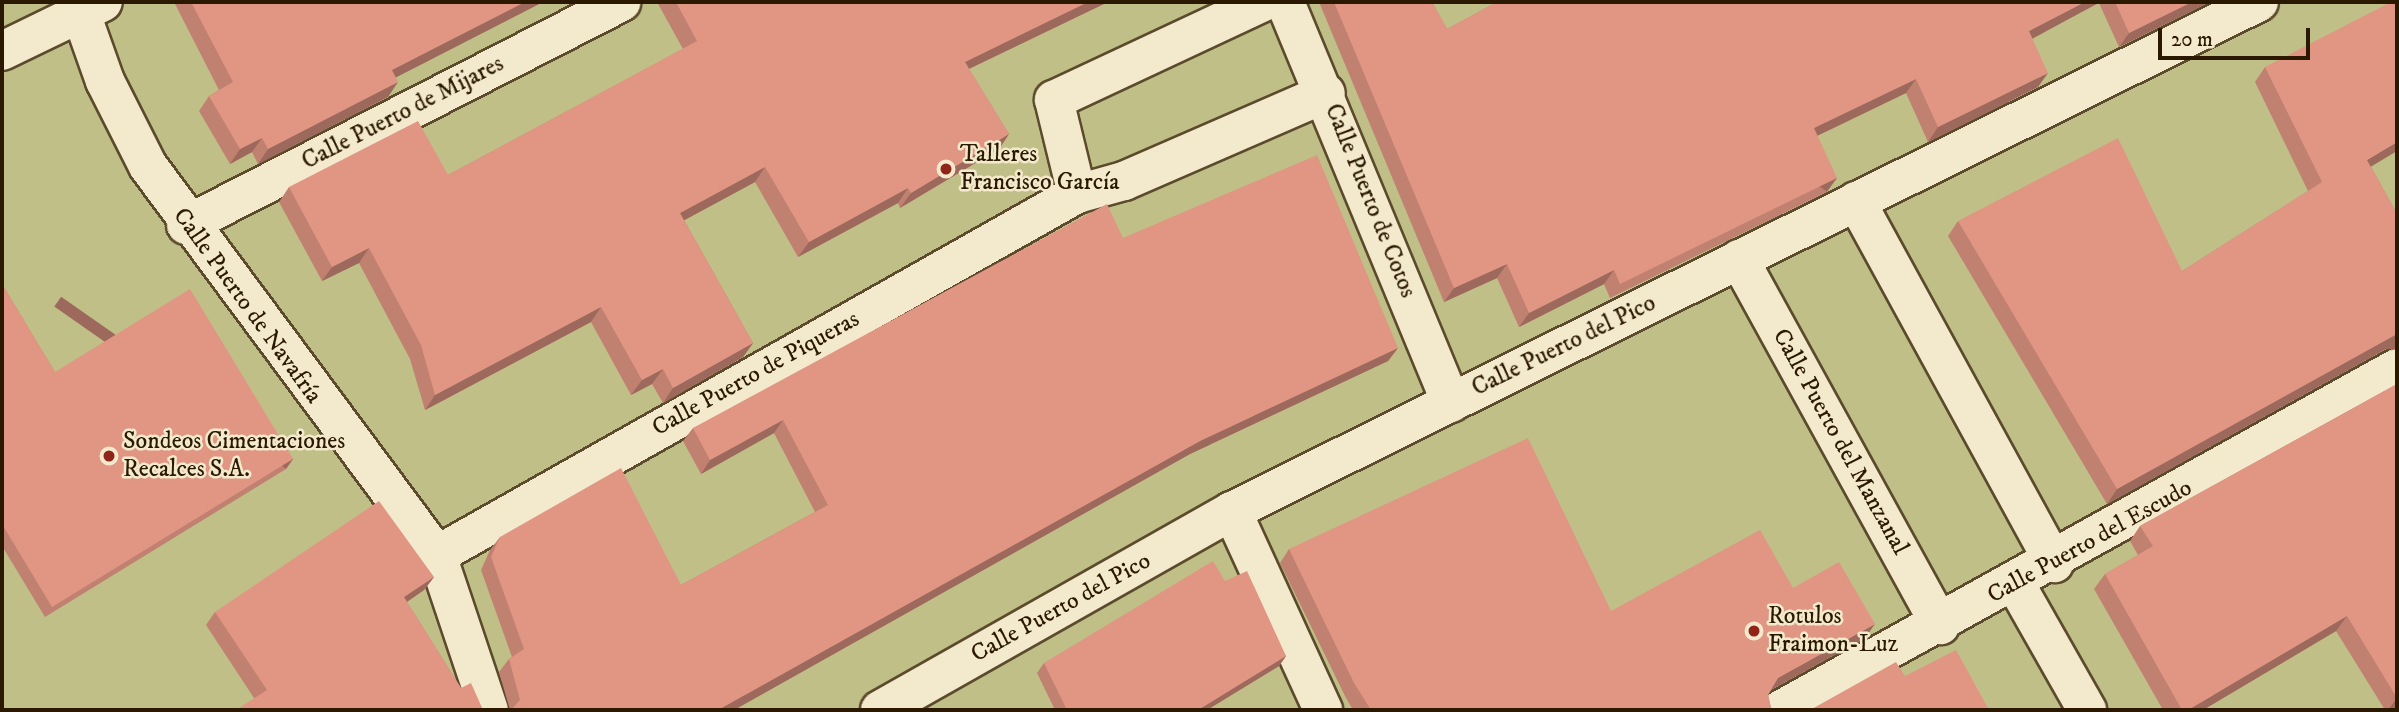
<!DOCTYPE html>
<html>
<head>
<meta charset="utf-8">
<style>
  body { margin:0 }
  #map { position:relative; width:2399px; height:712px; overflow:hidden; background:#edddb1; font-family:"IM FELL DW Pica",serif }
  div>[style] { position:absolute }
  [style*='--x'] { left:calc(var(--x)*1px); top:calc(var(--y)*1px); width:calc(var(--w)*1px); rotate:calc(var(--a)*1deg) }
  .green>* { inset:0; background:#bfbf87; transform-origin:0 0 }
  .roads { filter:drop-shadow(2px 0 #5b4a2c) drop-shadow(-2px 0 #5b4a2c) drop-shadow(0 2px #5b4a2c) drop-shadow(0 -2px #5b4a2c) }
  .street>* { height:38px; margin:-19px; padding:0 19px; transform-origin:19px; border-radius:19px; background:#f3e9cc }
  .wall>* { inset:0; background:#c18171 }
  .shaded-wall>* { inset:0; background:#9d695c; transform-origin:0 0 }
  .building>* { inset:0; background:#e09683 }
  .dots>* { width:19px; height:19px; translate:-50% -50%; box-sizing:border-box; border:4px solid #f3e9cc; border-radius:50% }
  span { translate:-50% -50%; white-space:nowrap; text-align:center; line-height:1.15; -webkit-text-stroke:5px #f3e9cc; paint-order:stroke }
  .street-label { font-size:24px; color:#2a1900 }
  .poi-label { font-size:24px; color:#2a1900 }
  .left { translate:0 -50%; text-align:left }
  .frame { position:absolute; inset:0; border:4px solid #2a1900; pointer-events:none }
  .scale { position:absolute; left:2158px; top:28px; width:152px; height:32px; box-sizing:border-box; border:4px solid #2a1900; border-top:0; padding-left:9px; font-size:21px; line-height:24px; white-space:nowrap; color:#2a1900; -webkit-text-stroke:5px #f3e9cc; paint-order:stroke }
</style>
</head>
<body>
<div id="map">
  <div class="green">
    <div style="left:2px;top:2px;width:2395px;height:708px"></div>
  </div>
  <div class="roads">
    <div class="street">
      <div style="--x:77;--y:2;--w:84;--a:70.5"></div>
      <div style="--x:105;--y:81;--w:95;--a:63.2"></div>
      <div style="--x:148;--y:166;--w:485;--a:53.4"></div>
      <div style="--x:437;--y:555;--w:163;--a:71.5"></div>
      <div style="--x:1285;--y:2;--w:434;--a:67.5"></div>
      <div style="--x:2;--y:51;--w:112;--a:-25.9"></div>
      <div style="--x:1077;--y:194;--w:97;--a:-103.7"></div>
      <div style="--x:1054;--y:100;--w:231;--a:-25.1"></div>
      <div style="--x:1856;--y:201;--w:413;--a:61.3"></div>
      <div style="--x:186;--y:225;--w:489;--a:-27.1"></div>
      <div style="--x:1739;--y:259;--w:418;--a:61.2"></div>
      <div style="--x:1232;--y:511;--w:219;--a:65.4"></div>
      <div style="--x:437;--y:555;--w:735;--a:-29.43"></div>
      <div style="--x:1077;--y:194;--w:49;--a:-15.5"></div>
      <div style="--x:1124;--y:181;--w:220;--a:-23.5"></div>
      <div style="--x:2016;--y:585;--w:144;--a:60.4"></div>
      <div style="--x:880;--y:710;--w:404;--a:-29.5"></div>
      <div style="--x:1232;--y:511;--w:1146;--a:-26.36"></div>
      <div style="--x:1780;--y:710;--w:705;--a:-29"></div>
    </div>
  </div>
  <div class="wall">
    <div style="clip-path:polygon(174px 2px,543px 2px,396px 77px,388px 97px,258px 164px,252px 152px,230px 164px,199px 111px,209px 96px,219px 90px)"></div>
    <div style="clip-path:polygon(657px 2px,1108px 2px,969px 69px,1009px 134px,999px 149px,900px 208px,898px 203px,798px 257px,755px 182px,684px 220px,753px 343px,743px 357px,663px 403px,652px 384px,631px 395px,591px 322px,425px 410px,410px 359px,359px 263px,322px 281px,279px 202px,289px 187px,448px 175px,683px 49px)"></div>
    <div style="clip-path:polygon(1319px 2px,1432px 2px,1447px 29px,1497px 2px,2210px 2px,2119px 47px,2099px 3px,2032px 38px,2038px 87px,1928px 142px,1906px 93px,1817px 136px,1827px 192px,1610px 298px,1604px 284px,1519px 327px,1497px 278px,1444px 302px)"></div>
    <div style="clip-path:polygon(2265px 67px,2371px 167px,2397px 214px,2397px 349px,2386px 349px,2107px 504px,1948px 236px,1958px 221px,2182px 271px,2308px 191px,2255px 82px)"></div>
    <div style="clip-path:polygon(1123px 238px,1398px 348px,1388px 361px,1190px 454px,734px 710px,510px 710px,499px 672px,509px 659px,512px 657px,481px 570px,490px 550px,500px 537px,681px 585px,815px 512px,774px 433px,701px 474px,683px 441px,693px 428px)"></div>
    <div style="clip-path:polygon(2px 284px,55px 372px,293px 459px,286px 469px,45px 617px,2px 546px)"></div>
    <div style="clip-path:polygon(2397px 384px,2397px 706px,2391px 710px,2385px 710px,2336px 631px,2203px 710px,2163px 710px,2094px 589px,2105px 574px,2138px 555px,2130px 541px,2140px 526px)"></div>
    <div style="clip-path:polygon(1289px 549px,1611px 611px,1793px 588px,1865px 638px,1771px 690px,1768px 695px,1771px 708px,1774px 710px,1353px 710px,1345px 696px,1280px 563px)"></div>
    <div style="clip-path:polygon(434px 577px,424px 590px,407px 602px,461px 688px,254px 698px,206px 625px,215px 612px)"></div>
    <div style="clip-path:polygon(1225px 581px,1286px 656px,1279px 666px,1207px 710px,1055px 710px,1037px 673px,1044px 663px)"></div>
  </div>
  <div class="shaded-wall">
    <div style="clip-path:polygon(525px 2px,543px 2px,381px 85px,392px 70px)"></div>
    <div style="clip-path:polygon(1088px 2px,1108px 2px,954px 76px,965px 62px)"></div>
    <div style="clip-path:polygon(2085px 2px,2100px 2px,2019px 46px,2029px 31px)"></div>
    <div style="clip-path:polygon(2192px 2px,2210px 2px,2119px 47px,2129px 33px)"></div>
    <div style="clip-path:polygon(2048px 73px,2038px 87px,1928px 142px,1938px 127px)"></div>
    <div style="clip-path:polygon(1916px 79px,1906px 93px,1804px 142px,1814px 128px)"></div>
    <div style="clip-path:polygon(398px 82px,388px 97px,258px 164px,268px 149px)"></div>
    <div style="clip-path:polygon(1009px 134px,999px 149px,900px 208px,911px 193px)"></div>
    <div style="clip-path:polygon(262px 138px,252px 152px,230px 164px,240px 149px)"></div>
    <div style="clip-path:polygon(2397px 142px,2397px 151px,2357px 175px,2367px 160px)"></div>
    <div style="clip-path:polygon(765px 167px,755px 182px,670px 228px,680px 213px)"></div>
    <div style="left:1837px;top:178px;width:17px;height:242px;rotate:126deg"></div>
    <div style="clip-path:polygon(908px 188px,898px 203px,798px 257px,809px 242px)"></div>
    <div style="clip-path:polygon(369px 248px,359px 263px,322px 281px,332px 267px)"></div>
    <div style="clip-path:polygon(1507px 264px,1497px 278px,1444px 302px,1454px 288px)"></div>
    <div style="clip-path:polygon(1614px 270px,1604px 284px,1519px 327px,1529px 313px)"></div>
    <div style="clip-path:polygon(601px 307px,591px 322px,425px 410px,435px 395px)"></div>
    <div style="clip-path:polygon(2397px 334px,2397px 349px,2386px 349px,2107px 504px,2117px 489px)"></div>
    <div style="clip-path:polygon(753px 343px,743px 357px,663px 403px,673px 388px)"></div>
    <div style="clip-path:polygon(1398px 348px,1388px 361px,1190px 454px,734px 710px,718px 710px,1200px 441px)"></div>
    <div style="clip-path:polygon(663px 369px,652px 384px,631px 395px,642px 380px)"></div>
    <div style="clip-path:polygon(783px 420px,774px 433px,701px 474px,710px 460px)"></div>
    <div style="left:293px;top:459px;width:12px;height:283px;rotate:125deg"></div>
    <div style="clip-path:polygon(434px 577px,424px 590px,395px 610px,404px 597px)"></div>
    <div style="clip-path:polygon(2347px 616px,2336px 631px,2203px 710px,2188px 710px)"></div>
    <div style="clip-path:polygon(1875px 624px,1865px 638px,1769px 691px,1778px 678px)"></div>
    <div style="clip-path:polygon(1286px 656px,1279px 666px,1207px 710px,1198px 710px)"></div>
    <div style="clip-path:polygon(2397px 698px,2397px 706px,2391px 710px,2388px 710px)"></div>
  </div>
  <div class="building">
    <div style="clip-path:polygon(191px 2px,525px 2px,392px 70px,398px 82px,268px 149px,262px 138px,240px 149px,209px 96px,233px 82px)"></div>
    <div style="clip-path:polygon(676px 2px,1088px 2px,965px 62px,1009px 134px,911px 193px,908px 188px,809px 242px,765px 167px,680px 213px,753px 343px,673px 388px,663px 369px,642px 380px,601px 307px,435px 395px,421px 345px,369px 248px,332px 267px,289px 187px,418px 121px,448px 175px,697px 41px)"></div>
    <div style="clip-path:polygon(1334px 2px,1432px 2px,1447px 29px,1497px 2px,2085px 2px,2029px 31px,2048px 73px,1938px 127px,1916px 79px,1814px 128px,1837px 178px,1620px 284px,1614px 270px,1529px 313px,1507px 264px,1454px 288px)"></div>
    <div style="clip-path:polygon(2115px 2px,2192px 2px,2129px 33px)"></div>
    <div style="clip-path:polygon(2391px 2px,2397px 2px,2397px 142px,2367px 160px,2397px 214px,2397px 334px,2117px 489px,1958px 221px,2118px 138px,2182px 271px,2322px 182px,2265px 67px)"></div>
    <div style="clip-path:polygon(1317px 155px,1398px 348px,1200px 441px,718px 710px,511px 710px,520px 700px,509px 659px,524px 649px,491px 557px,500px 537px,621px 468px,681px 585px,828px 505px,783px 420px,710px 460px,693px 428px,1107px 204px,1123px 238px)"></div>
    <div style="clip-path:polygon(2px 284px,55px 372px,190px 289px,293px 459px,52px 607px,2px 524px)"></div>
    <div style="clip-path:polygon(2397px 384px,2397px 698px,2347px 616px,2188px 710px,2182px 710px,2105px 574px,2153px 546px,2140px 526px)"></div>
    <div style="clip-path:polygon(1528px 438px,1611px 611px,1760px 530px,1793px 588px,1839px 562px,1875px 624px,1778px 678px,1768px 695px,1771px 708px,1774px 710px,1371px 710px,1354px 683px,1289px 549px)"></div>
    <div style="clip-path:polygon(379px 501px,434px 577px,404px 597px,461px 688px,471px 683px,483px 710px,236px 710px,267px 690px,215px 612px)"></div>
    <div style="clip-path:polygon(1213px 561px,1225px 581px,1247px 571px,1286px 656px,1198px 710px,1067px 710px,1044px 663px)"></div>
    <div style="clip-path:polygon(1956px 650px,1989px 710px,1810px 710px,1896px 662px,1905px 676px)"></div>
  </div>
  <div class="dots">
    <div style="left:946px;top:169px;background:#8f2418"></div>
    <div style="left:109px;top:456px;background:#8f2418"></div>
    <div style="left:1754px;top:631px;background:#8f2418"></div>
  </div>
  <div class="street-label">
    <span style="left:403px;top:113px;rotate:-27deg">Calle Puerto de Mijares</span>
    <span style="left:1370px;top:201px;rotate:68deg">Calle Puerto de Cotos</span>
    <span style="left:247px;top:306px;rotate:54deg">Calle Puerto de Navafría</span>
    <span style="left:1564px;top:346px;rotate:-26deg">Calle Puerto del Pico</span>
    <span style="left:756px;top:374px;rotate:-29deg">Calle Puerto de Piqueras</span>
    <span style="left:1840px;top:442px;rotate:61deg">Calle Puerto del Manzanal</span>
    <span style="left:2090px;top:542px;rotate:-29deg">Calle Puerto del Escudo</span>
    <span style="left:1061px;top:608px;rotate:-29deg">Calle Puerto del Pico</span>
  </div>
  <div class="poi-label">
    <span class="left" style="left:960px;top:169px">Talleres<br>Francisco García</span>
    <span class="left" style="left:123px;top:456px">Sondeos Cimentaciones<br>Recalces S.A.</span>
    <span class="left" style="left:1768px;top:631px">Rotulos<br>Fraimon-Luz</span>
  </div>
  <div class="frame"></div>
  <div class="scale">20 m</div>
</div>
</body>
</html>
